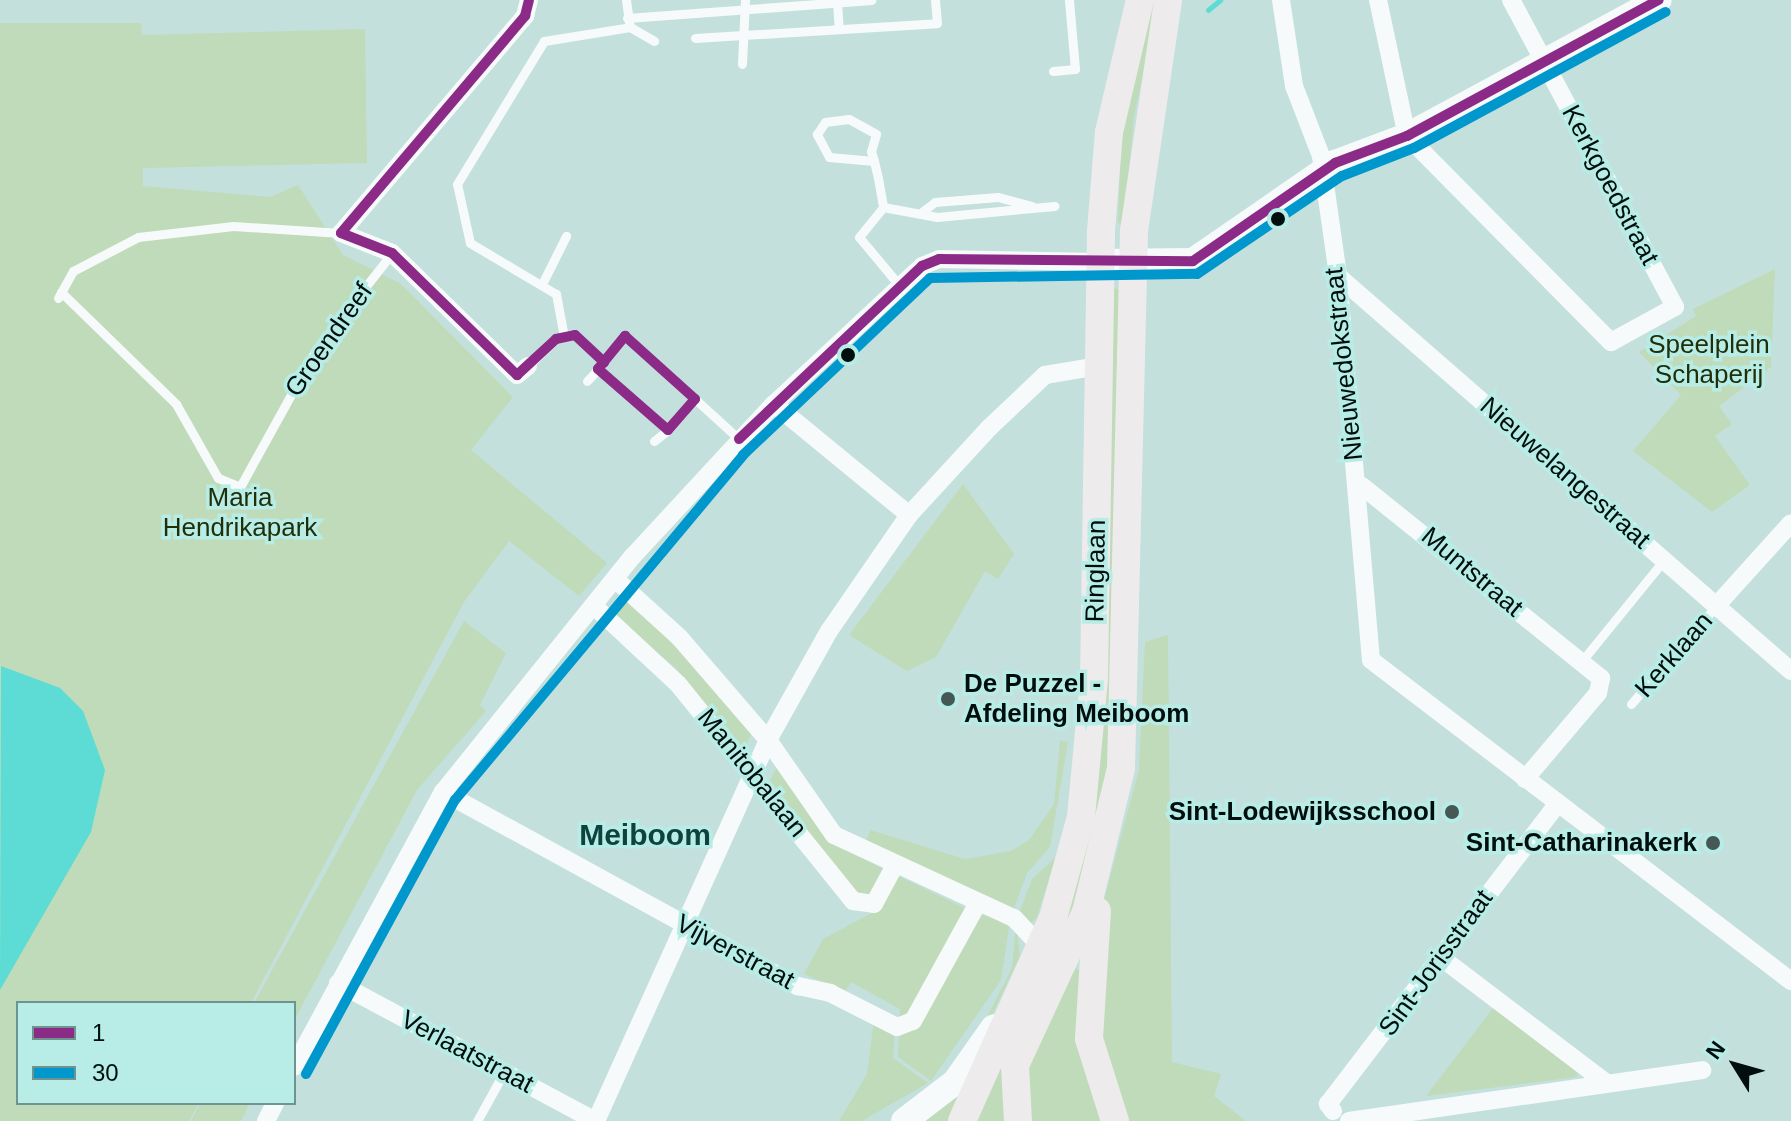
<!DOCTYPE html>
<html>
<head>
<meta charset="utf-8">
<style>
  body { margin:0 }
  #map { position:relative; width:1791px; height:1121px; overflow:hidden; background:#c4e0dd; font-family:Helvetica,sans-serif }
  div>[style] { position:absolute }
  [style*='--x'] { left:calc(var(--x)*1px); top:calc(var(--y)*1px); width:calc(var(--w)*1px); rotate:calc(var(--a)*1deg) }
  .green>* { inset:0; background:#bfdbb9 }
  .water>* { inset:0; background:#5cdcd4 }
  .stream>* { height:5px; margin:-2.5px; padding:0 2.5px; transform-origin:2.5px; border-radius:2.5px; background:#5cdcd4 }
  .service>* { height:9px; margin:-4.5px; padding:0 4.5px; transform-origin:4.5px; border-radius:4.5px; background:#f6fafa }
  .minor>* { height:18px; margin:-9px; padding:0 9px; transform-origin:9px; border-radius:9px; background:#f6fafa }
  .secondary>* { height:26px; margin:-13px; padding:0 13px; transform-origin:13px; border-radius:13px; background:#f6fafa }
  .primary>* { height:28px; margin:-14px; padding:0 14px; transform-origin:14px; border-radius:14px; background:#eeebec }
  .bus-1>* { height:10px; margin:-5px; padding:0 5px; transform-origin:5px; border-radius:5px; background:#8c2b87 }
  .bus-2>* { height:10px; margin:-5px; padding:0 5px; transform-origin:5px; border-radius:5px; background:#0097cd }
  .dots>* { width:22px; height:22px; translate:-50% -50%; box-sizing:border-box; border:4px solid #b8ece6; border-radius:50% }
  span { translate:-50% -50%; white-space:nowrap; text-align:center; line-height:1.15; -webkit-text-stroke:7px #b8ece6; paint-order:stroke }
  .street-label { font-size:26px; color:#000f0e }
  .park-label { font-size:26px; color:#202f07 }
  .poi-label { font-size:26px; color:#000f0e; font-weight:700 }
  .left { translate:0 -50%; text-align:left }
  .right { translate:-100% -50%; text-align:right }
  .quarter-label { font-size:30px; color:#0e423e; font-weight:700 }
  .legend { position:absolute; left:16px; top:1001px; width:280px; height:104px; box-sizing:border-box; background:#b8ece6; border:2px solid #6e9490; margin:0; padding:10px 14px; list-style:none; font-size:24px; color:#000f0e }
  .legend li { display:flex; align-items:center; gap:16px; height:40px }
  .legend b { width:40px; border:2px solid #6e9490 }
  .north { position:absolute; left:1695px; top:1025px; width:80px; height:80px; -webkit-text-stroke:6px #b8ece6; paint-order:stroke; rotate:307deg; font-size:22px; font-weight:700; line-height:32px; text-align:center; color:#000f0e }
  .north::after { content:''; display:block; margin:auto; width:28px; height:36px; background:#000f0e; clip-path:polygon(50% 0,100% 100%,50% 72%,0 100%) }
</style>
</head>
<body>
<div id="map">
  <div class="green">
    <div style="clip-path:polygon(1148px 0,1159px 0,1134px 116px,1124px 224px,1118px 223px,1122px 107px)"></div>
    <div style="clip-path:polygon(0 23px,141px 23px,142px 35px,365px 29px,367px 163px,143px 168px,143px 186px,270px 197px,298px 185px,343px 255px,401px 284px,513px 397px,471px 450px,607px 563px,579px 596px,509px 541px,464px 602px,251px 1003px,18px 1003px,18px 1103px,199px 1103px,189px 1121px,0 1121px)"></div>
    <div style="clip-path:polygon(1775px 269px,1771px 367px,1719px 406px,1732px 424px,1715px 436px,1750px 485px,1712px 512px,1633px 451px,1681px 395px,1639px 352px,1696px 316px,1693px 309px)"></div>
    <div style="clip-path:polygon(1109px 285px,1122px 292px,1107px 794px,1012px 1121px,970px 1121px,1089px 826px)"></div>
    <div style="clip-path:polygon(963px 484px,1014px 554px,998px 579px,985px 571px,936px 657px,907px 671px,849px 635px)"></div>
    <div style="clip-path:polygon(629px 597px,753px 730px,742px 753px,676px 668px,613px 616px)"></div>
    <div style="clip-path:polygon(464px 621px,506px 653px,480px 705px,486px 711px,417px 790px,294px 1021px,294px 1003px,254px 1003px)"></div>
    <div style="clip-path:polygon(1168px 635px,1172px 1062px,1221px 1074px,1214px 1096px,1246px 1121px,1121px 1121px,1095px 1039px,1099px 918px,1139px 770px,1145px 642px)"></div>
    <div style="clip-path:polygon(1060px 740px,1068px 742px,1050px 847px,1027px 873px,1013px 911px,866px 842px,870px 830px,965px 859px,1011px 851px,1029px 840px,1054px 804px)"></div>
    <div style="clip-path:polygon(779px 763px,827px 840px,885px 870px,876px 895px,857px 897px,769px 783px)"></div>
    <div style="clip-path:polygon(1056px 857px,1037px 917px,1028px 926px,1018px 916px,1032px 879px)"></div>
    <div style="clip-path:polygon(898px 876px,977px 914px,1010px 921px,1001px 980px,931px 1081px,898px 1057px,900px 1009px,851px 982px,845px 991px,804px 974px,823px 939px,881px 908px)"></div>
    <div style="clip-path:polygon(1016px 924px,1020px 956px,985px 1030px,979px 1033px,1012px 968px)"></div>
    <div style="clip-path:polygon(1070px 966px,1081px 971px,1109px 1121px,1023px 1121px,1020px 1080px)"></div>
    <div style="clip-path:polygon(1493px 1008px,1578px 1070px,1577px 1077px,1426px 1096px)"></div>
    <div style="clip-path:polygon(874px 1020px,895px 1027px,893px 1058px,928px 1083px,862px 1121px,839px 1121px,867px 1074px)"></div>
    <div style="clip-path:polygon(972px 1072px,950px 1121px,916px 1121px)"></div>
    <div style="clip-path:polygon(200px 1103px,250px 1103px,241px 1121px,191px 1121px)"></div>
  </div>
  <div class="water">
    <div style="clip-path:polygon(1px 666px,60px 688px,83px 711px,105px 770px,91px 832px,0 990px)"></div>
  </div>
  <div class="stream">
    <div style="--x:1208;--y:10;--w:16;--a:-40"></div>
  </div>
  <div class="service">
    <div style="--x:626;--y:0;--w:27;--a:82"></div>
    <div style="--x:630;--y:27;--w:28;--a:30"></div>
    <div style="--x:837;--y:3;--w:26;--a:86"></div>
    <div style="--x:627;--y:18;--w:245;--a:-4.2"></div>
    <div style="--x:695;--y:38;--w:242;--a:-3.5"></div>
    <div style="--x:937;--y:23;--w:23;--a:-95"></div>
    <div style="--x:742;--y:64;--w:64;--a:-87.3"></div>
    <div style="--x:1053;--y:71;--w:22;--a:-5"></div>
    <div style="--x:1075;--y:69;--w:69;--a:-95"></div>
    <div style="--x:874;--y:161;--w:45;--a:-174.9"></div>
    <div style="--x:829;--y:157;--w:26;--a:-118"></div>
    <div style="--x:817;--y:134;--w:14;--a:-56"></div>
    <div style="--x:825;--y:122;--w:24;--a:-7"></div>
    <div style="--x:849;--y:119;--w:31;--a:29"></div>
    <div style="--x:876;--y:134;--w:18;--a:106"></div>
    <div style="--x:871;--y:151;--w:10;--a:73"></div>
    <div style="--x:874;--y:161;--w:17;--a:77"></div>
    <div style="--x:878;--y:178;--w:29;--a:80"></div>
    <div style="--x:923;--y:211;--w:15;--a:-37"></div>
    <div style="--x:935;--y:202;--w:63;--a:-4.5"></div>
    <div style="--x:998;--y:197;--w:35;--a:15"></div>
    <div style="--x:542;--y:284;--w:54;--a:-63.4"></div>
    <div style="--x:899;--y:285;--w:62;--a:-129.8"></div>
    <div style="--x:859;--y:237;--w:38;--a:-51"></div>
    <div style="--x:883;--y:207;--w:55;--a:10.5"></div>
    <div style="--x:937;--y:217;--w:118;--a:-5.4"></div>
    <div style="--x:61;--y:292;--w:161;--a:44.2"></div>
    <div style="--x:176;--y:404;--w:85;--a:60.4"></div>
    <div style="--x:218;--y:478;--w:24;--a:22"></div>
    <div style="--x:240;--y:487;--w:155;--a:-61.1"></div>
    <div style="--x:315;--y:351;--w:125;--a:-51.8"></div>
    <div style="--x:58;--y:298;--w:31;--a:-61"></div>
    <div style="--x:73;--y:271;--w:73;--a:-27.6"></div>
    <div style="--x:138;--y:237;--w:96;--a:-6.6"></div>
    <div style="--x:233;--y:226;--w:108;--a:3.7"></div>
    <div style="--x:564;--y:337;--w:44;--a:-100.5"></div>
    <div style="--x:556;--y:294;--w:100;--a:-149.3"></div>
    <div style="--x:470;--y:243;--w:60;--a:-102.4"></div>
    <div style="--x:457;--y:184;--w:167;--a:-58.7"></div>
    <div style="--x:544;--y:41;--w:87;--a:-9.2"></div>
    <div style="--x:528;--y:366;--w:39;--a:-44"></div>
    <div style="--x:556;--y:339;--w:19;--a:-12"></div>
    <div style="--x:575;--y:335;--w:40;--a:43"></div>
    <div style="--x:587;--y:381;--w:16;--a:-47"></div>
    <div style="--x:695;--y:399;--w:41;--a:131.1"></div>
    <div style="--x:668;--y:430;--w:93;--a:-138.9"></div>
    <div style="--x:598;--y:369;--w:43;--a:-50.7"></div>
    <div style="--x:625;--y:336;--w:94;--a:42"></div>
    <div style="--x:695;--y:399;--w:59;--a:42.3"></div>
    <div style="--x:654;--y:441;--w:18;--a:-38"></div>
    <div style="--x:1581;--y:662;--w:132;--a:-50.9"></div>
    <div style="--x:1631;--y:704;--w:131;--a:-49"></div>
    <div style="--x:477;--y:1121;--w:56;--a:-61.1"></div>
  </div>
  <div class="minor">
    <div style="--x:1281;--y:0;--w:87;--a:81.4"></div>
    <div style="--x:1294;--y:86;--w:75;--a:68.9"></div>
    <div style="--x:1321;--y:156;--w:121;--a:81.9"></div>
    <div style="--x:1338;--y:276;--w:385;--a:85.1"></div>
    <div style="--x:1371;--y:660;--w:529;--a:37.39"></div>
    <div style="--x:1378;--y:0;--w:139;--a:78"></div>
    <div style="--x:1407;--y:136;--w:290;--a:45.3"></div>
    <div style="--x:1611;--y:342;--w:73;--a:-28.7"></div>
    <div style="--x:1675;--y:307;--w:348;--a:-118.1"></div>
    <div style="--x:1338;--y:276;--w:601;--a:41.09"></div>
    <div style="--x:528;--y:366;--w:14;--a:141"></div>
    <div style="--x:517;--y:375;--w:175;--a:-135.7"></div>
    <div style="--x:392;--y:253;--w:55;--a:-158.6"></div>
    <div style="--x:341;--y:233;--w:285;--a:-49.7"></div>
    <div style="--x:525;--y:16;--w:16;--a:-76"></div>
    <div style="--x:774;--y:404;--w:175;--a:39.4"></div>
    <div style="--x:1362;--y:486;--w:307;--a:38.8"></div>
    <div style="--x:1601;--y:678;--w:15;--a:101"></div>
    <div style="--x:1598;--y:693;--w:113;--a:130.3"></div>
    <div style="--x:615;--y:579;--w:86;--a:42.2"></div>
    <div style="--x:679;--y:637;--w:136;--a:49.2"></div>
    <div style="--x:768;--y:740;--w:116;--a:55.2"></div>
    <div style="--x:834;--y:835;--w:198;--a:24.8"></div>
    <div style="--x:1014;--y:918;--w:40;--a:47"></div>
    <div style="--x:1717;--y:605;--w:110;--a:-47.9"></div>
    <div style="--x:594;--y:606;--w:115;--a:42.9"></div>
    <div style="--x:678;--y:684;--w:279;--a:51.1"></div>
    <div style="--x:853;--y:901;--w:21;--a:8"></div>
    <div style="--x:874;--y:904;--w:44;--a:-61.7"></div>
    <div style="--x:443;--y:792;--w:405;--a:28.7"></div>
    <div style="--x:798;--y:986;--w:33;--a:12"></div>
    <div style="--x:830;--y:993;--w:75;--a:26.9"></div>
    <div style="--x:897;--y:1027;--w:17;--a:-21"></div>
    <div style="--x:913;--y:1021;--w:135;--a:-61.2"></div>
    <div style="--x:1443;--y:959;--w:203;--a:37.2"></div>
    <div style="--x:338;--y:983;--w:292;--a:28.2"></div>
    <div style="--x:294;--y:1067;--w:313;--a:-61.6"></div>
    <div style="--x:443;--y:792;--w:303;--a:-51.2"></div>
    <div style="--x:633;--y:556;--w:207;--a:-47.2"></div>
    <div style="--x:774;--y:404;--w:202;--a:-43"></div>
    <div style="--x:922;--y:266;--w:18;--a:-22"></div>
    <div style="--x:939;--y:259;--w:160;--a:1.1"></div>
    <div style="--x:1333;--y:1111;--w:9;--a:-126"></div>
    <div style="--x:1328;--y:1104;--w:377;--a:-52.6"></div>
    <div style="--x:266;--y:1121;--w:20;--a:-63"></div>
    <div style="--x:596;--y:1121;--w:418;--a:-65.7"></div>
    <div style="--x:768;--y:740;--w:125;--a:-60.8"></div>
    <div style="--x:829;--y:631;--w:141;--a:-55.4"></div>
    <div style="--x:909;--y:515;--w:118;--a:-47.4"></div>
    <div style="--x:989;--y:428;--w:77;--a:-43.4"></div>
    <div style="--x:1045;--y:375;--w:55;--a:-9.5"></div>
    <div style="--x:1349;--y:1121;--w:357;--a:-8.2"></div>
  </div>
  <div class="secondary">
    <div style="--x:1099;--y:262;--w:94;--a:-0.6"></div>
    <div style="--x:1193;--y:261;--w:173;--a:-34.6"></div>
    <div style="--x:1335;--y:163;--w:77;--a:-20.6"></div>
    <div style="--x:1407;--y:136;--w:286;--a:-28.4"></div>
    <div style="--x:904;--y:1121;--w:64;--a:-37.4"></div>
    <div style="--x:955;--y:1082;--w:67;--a:-54.7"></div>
  </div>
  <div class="primary">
    <div style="--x:1097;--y:911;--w:128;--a:93.6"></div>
    <div style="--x:1089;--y:1039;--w:86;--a:72.4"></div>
    <div style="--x:962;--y:1121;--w:222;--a:-65.9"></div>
    <div style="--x:1053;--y:918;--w:105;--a:-74.5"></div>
    <div style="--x:1081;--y:817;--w:139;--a:-84.6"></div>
    <div style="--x:1094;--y:679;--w:448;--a:-89.1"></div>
    <div style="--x:1101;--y:231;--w:99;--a:-85.4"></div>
    <div style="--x:1109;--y:132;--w:136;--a:-76.8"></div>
    <div style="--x:1018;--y:1121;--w:56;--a:-93.1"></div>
    <div style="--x:1015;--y:1065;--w:169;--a:-65.1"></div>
    <div style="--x:1086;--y:912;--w:148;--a:-76.3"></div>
    <div style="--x:1121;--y:768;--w:537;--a:-88.61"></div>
    <div style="--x:1134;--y:231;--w:233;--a:-81.6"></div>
  </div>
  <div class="bus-1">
    <div style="--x:341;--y:233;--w:55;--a:21.4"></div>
    <div style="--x:392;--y:253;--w:175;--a:44.3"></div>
    <div style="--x:517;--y:375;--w:53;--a:-42.7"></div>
    <div style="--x:556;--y:339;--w:19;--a:-12"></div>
    <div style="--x:575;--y:335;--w:40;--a:43"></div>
    <div style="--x:341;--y:233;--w:285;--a:-49.7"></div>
    <div style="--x:525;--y:16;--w:16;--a:-76"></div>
    <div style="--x:625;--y:336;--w:94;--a:42"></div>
    <div style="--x:695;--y:399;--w:41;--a:131.1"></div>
    <div style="--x:668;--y:430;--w:93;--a:-138.9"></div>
    <div style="--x:598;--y:369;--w:43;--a:-50.7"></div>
    <div style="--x:739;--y:439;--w:252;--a:-43.4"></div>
    <div style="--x:922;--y:266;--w:18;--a:-22"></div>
    <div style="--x:939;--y:259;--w:254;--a:0.5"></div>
    <div style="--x:1193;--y:261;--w:173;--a:-34.6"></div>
    <div style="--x:1335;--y:163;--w:77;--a:-20.6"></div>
    <div style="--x:1407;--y:136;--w:286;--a:-28.4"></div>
  </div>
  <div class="bus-2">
    <div style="--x:306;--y:1074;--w:312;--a:-61.5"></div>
    <div style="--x:455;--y:800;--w:449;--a:-50.1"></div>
    <div style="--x:743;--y:455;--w:257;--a:-43.4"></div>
    <div style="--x:930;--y:278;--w:267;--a:-0.9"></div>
    <div style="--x:1197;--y:274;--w:175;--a:-34.1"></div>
    <div style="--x:1342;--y:176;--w:77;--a:-21.3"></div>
    <div style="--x:1414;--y:148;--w:286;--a:-28.4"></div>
  </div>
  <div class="dots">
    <div style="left:1278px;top:219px;background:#000f0e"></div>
    <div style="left:848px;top:355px;background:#000f0e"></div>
    <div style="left:948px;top:699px;background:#455856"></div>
    <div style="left:1452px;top:812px;background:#455856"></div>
    <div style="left:1713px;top:843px;background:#455856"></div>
  </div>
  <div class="street-label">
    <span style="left:1610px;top:185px;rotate:62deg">Kerkgoedstraat</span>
    <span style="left:329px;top:340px;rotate:-55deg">Groendreef</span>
    <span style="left:1344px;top:364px;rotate:-96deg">Nieuwedokstraat</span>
    <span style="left:1565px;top:473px;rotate:41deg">Nieuwelangestraat</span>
    <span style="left:1096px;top:571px;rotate:-89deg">Ringlaan</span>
    <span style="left:1472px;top:572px;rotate:40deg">Muntstraat</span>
    <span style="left:1674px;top:655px;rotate:-49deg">Kerklaan</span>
    <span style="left:752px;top:773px;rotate:51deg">Manitobalaan</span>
    <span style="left:735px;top:952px;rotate:28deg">Vijverstraat</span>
    <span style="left:1436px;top:963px;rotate:-54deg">Sint-Jorisstraat</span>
    <span style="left:467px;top:1052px;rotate:28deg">Verlaatstraat</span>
  </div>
  <div class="park-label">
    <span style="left:1709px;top:360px">Speelplein<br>Schaperij</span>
    <span style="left:240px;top:513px">Maria<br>Hendrikapark</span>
  </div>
  <div class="poi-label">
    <span class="left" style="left:964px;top:699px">De Puzzel -<br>Afdeling Meiboom</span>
    <span class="right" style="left:1436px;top:812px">Sint-Lodewijksschool</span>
    <span class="right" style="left:1697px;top:843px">Sint-Catharinakerk</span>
  </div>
  <div class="quarter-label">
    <span style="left:645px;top:835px">Meiboom</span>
  </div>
  <ul class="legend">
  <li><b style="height:10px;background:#8c2b87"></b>1</li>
  <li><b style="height:10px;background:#0097cd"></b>30</li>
  </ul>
  <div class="north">N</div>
</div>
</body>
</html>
